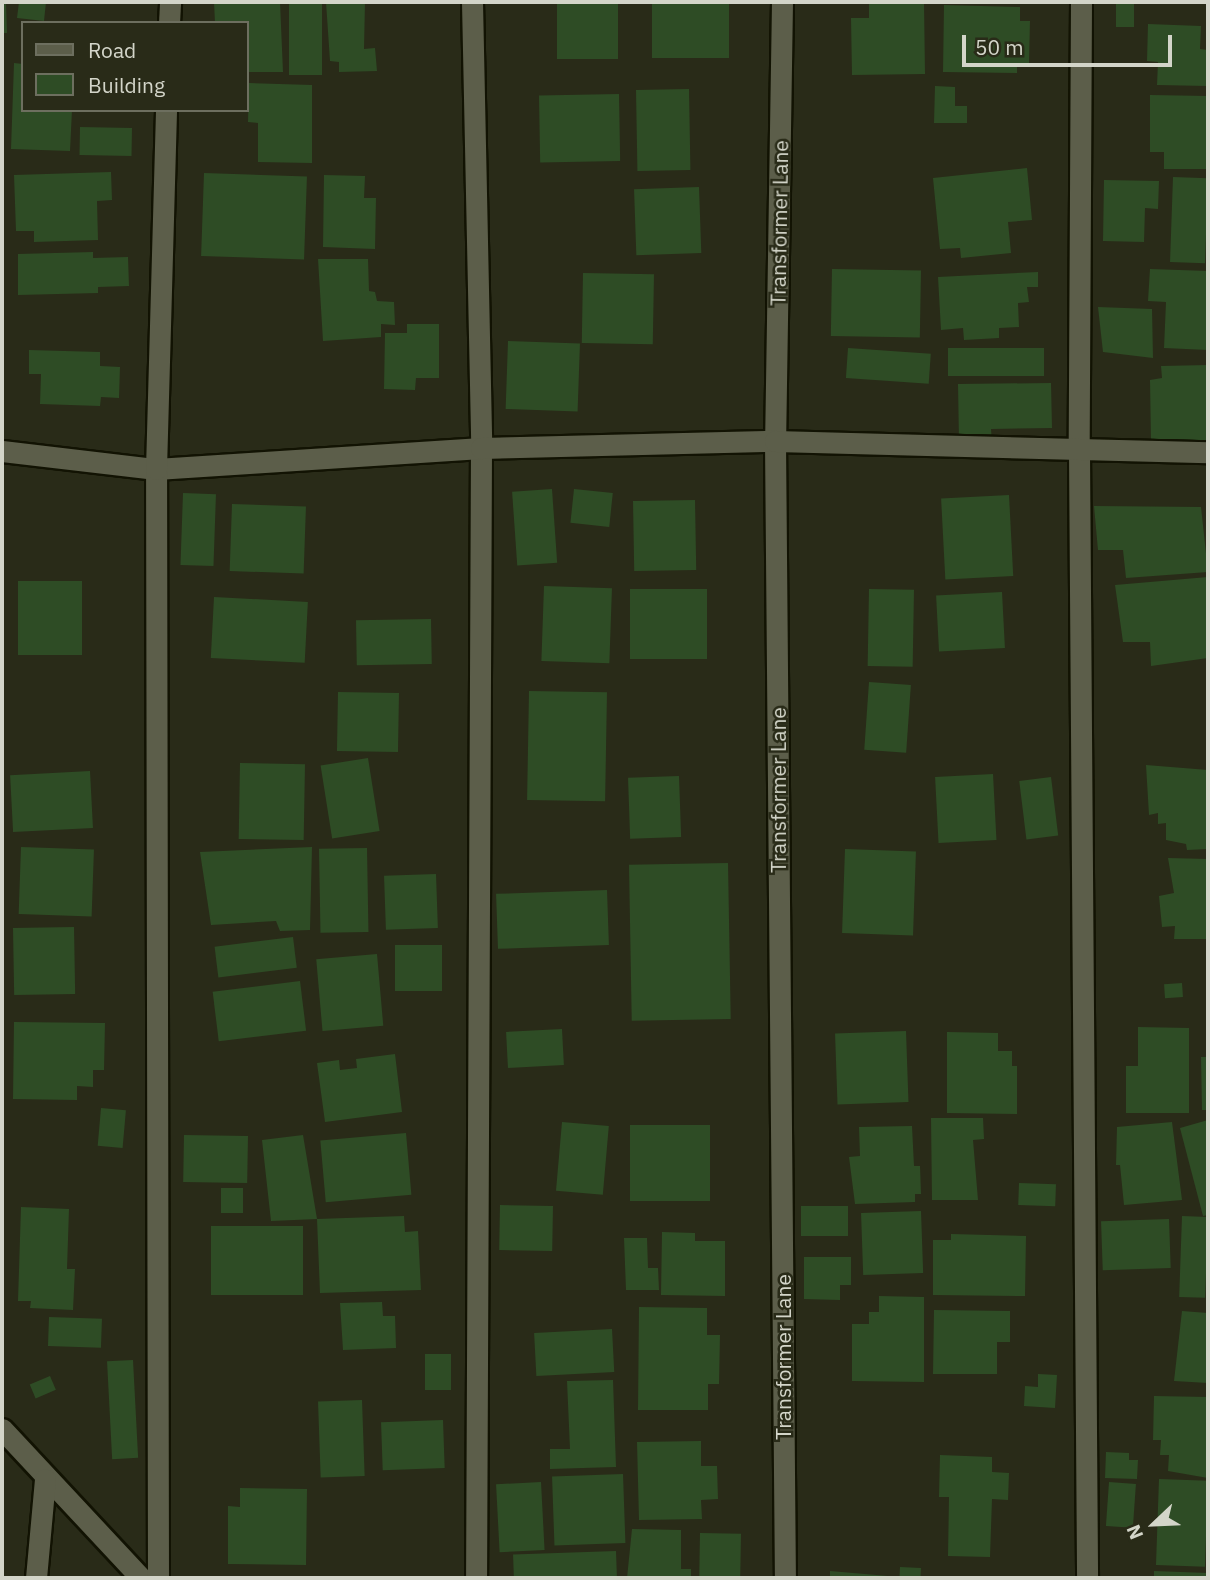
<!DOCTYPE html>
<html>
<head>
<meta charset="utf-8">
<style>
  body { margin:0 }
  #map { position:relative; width:1210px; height:1580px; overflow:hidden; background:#292b18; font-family:"IBM Plex Sans",sans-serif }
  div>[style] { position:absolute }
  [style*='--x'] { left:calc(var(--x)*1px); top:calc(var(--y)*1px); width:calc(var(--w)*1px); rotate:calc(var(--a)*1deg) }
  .building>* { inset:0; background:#2e4c25; transform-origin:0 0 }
  .roads { filter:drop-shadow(2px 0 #121303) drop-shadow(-2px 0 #121303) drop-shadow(0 2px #121303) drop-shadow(0 -2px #121303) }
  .street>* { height:21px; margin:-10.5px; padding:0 10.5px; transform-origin:10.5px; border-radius:10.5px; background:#5c5e4a }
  span { translate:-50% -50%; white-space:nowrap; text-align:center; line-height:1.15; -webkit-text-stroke:5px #292b18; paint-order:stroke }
  .street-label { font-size:21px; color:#d3d5c9 }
  .frame { position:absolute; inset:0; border:4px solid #d3d5c9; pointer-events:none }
  .legend { position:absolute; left:21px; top:21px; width:228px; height:91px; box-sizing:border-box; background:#292b18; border:2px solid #6d6f5f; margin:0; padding:9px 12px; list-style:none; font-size:21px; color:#d3d5c9 }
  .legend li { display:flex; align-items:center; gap:14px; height:35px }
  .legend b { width:35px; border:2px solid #6d6f5f }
  .north { position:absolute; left:1119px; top:1489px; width:70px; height:70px; -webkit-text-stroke:5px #292b18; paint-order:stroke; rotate:247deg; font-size:19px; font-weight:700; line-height:28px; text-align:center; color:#d3d5c9 }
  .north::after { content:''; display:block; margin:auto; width:24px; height:32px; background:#d3d5c9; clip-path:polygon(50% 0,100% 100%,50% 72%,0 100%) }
  .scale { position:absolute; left:962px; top:35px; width:210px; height:32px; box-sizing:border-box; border:4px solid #d3d5c9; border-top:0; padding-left:9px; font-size:21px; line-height:24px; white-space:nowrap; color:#d3d5c9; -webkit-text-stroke:5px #292b18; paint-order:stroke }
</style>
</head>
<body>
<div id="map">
  <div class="building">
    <div style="clip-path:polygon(2px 2px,6px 2px,7px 33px,2px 33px)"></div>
    <div style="clip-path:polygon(19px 2px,46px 2px,44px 21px,17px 18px)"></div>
    <div style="clip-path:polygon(214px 2px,280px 2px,283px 72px,247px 72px,247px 23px,215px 23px)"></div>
    <div style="left:289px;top:2px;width:33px;height:73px"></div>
    <div style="clip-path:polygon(326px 2px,365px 2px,364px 49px,375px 48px,377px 71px,339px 72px,339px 62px,330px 61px)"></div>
    <div style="left:557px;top:2px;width:61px;height:57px"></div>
    <div style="left:652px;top:2px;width:77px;height:56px"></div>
    <div style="clip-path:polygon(869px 2px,924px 2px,925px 74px,852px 75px,851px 18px,869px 18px)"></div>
    <div style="left:1116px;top:2px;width:18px;height:25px"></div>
    <div style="clip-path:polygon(944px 5px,1020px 7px,1020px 21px,1030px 21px,1029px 63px,1017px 63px,1017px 73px,943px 72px)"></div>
    <div style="clip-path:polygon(1148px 24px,1201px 26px,1200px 49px,1208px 50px,1208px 86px,1157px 85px,1158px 62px,1147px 61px)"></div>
    <div style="clip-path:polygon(14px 63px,23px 64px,23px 110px,72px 110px,70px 151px,11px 149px)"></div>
    <div style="clip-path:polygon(249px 83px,312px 85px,312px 163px,258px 162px,258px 123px,248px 122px)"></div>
    <div style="clip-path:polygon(935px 86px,955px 87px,955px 106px,967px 106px,967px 123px,934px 123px)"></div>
    <div style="left:689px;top:89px;width:81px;height:53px;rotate:89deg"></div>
    <div style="left:619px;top:94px;width:67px;height:80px;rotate:89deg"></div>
    <div style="clip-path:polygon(1150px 95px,1208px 96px,1208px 169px,1164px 169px,1164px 152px,1150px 152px)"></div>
    <div style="left:80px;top:127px;width:52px;height:28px;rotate:1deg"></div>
    <div style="clip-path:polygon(1027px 168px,1032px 220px,1008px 222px,1011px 253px,961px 258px,960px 248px,940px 249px,933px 178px)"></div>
    <div style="clip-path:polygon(111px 172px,112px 200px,97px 201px,98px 240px,34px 242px,34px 231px,16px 231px,14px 175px)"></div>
    <div style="left:204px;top:173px;width:103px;height:83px;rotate:2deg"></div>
    <div style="clip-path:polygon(324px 175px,365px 176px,364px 198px,376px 198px,375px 249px,323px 247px)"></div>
    <div style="left:1173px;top:177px;width:35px;height:85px;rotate:2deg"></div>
    <div style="clip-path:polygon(1104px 180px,1159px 181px,1158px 209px,1145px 208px,1144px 242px,1103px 241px)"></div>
    <div style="left:699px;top:187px;width:66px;height:65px;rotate:88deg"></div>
    <div style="clip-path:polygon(93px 252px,93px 258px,128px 257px,129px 286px,98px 287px,98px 293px,18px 295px,18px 254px)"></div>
    <div style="clip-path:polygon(318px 259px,368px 259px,369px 291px,375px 292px,377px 301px,394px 302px,395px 325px,381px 324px,381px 337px,323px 341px)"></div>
    <div style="left:832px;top:269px;width:89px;height:67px;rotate:1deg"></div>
    <div style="clip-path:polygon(1150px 269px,1208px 271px,1208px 350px,1164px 348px,1166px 302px,1148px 301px)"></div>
    <div style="clip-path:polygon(1038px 272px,1038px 287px,1027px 287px,1029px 302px,1018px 303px,1019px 327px,999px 328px,999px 338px,964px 340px,963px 328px,941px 330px,938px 277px)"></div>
    <div style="left:583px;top:273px;width:71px;height:70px;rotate:1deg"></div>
    <div style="clip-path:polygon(1098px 307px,1152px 309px,1153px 358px,1103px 352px)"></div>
    <div style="clip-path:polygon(407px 324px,439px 324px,439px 378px,416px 378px,415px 390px,384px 389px,385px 333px,407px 333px)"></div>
    <div style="left:508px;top:341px;width:72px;height:68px;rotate:2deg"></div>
    <div style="left:848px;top:348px;width:83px;height:30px;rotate:4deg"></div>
    <div style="left:1044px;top:348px;width:28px;height:96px;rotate:90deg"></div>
    <div style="clip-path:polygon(29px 350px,100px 352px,100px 366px,120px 367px,119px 398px,101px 397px,100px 406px,40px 404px,41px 374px,29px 374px)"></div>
    <div style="clip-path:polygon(1208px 365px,1208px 443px,1151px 441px,1150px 380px,1162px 378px,1161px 366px)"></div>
    <div style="clip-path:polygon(1051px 383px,1052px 428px,991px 429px,992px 442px,959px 442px,958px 384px)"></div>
    <div style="left:552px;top:489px;width:74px;height:40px;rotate:86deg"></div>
    <div style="left:574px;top:489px;width:39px;height:34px;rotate:6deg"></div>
    <div style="left:183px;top:493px;width:33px;height:72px;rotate:2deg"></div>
    <div style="left:1009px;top:495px;width:81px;height:68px;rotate:87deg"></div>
    <div style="left:695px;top:500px;width:70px;height:62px;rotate:89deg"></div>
    <div style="left:232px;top:504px;width:74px;height:67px;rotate:2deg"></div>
    <div style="clip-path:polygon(1094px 506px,1201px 507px,1208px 572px,1126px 578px,1123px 550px,1098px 550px)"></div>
    <div style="clip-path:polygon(1208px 577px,1208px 658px,1151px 666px,1150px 642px,1123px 642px,1115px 585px)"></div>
    <div style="left:18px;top:581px;width:64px;height:74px"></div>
    <div style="left:544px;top:586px;width:68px;height:75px;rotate:2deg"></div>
    <div style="left:630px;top:589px;width:77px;height:70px"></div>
    <div style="left:869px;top:589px;width:45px;height:77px;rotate:1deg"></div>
    <div style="left:1002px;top:592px;width:56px;height:66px;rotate:87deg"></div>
    <div style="left:214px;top:597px;width:94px;height:61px;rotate:3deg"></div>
    <div style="left:431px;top:619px;width:45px;height:75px;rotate:89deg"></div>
    <div style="left:869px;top:682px;width:42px;height:68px;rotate:4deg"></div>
    <div style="left:529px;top:691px;width:78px;height:109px;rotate:1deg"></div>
    <div style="left:338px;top:692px;width:61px;height:59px;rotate:1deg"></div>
    <div style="left:368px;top:758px;width:74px;height:48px;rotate:81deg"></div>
    <div style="left:240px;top:763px;width:65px;height:76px;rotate:1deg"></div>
    <div style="clip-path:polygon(1146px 765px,1208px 770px,1208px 849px,1187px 850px,1186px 844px,1166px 840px,1166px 823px,1158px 824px,1158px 813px,1149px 815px)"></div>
    <div style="left:90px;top:771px;width:57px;height:80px;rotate:87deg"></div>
    <div style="left:993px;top:774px;width:66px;height:58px;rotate:87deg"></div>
    <div style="left:679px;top:776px;width:61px;height:51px;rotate:88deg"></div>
    <div style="left:1051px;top:777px;width:59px;height:32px;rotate:83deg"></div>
    <div style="left:21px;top:847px;width:73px;height:67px;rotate:2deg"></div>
    <div style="clip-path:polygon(312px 847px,310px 930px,280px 931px,276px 921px,211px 925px,200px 852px)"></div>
    <div style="left:367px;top:848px;width:84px;height:48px;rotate:89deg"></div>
    <div style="left:845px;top:849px;width:71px;height:84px;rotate:2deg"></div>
    <div style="clip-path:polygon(1168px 858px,1208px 859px,1208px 939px,1174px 939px,1175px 926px,1162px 927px,1159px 896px,1174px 893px)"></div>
    <div style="left:728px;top:863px;width:156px;height:99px;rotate:89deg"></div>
    <div style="left:436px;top:874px;width:54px;height:52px;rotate:88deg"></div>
    <div style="left:607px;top:890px;width:55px;height:111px;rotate:88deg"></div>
    <div style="left:74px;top:927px;width:67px;height:61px;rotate:89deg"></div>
    <div style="left:293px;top:937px;width:31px;height:79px;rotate:83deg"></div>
    <div style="left:442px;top:945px;width:46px;height:47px;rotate:90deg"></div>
    <div style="left:377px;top:954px;width:72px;height:61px;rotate:85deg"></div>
    <div style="left:300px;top:981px;width:50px;height:88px;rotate:83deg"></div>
    <div style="left:1182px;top:983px;width:14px;height:18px;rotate:86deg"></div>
    <div style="clip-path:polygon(14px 1022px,105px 1023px,104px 1070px,93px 1070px,93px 1087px,77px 1086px,77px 1100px,13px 1099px)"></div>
    <div style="clip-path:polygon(1138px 1027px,1189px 1028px,1189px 1113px,1126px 1113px,1126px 1066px,1138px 1066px)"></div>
    <div style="left:562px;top:1029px;width:36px;height:56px;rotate:87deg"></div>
    <div style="left:906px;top:1031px;width:71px;height:71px;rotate:88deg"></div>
    <div style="clip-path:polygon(947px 1032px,998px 1033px,998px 1051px,1012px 1051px,1012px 1066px,1017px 1066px,1017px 1114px,947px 1113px)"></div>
    <div style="clip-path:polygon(395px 1054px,402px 1112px,325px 1122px,317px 1063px,339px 1060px,340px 1070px,357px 1068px,356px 1059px)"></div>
    <div style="clip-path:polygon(1201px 1057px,1208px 1057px,1208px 1110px,1202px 1110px)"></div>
    <div style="left:101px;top:1108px;width:25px;height:38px;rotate:5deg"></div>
    <div style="clip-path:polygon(931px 1118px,983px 1118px,984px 1139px,973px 1140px,978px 1200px,932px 1200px)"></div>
    <div style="clip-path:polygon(1208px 1120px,1208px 1215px,1203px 1216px,1180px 1128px)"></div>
    <div style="left:562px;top:1122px;width:47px;height:69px;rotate:5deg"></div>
    <div style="clip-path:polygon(1172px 1122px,1182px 1200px,1124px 1205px,1120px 1165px,1116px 1165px,1117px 1127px)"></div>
    <div style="left:710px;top:1125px;width:76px;height:80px;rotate:90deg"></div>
    <div style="clip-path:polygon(912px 1126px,914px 1166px,920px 1166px,921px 1194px,915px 1194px,915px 1202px,855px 1204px,849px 1157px,860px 1156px,859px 1127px)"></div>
    <div style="left:406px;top:1133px;width:62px;height:86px;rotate:85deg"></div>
    <div style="left:184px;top:1135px;width:64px;height:47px;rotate:1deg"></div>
    <div style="clip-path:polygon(303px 1135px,317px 1219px,404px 1216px,405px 1232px,418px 1231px,421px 1290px,320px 1293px,317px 1219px,271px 1221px,262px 1140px)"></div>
    <div style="left:1019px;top:1183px;width:37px;height:22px;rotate:2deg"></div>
    <div style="left:221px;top:1188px;width:22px;height:25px"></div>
    <div style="left:500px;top:1205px;width:53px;height:45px;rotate:1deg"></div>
    <div style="left:801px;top:1206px;width:47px;height:30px"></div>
    <div style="clip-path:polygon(21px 1207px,69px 1209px,67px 1269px,75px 1269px,73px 1310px,30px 1308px,31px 1301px,18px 1301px)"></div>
    <div style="left:921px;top:1211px;width:62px;height:60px;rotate:88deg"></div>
    <div style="left:1182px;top:1216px;width:26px;height:81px;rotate:2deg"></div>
    <div style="left:1169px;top:1219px;width:49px;height:68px;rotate:88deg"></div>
    <div style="left:211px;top:1226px;width:92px;height:69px"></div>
    <div style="clip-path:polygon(662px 1232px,695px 1233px,695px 1241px,725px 1241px,725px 1296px,661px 1295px)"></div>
    <div style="clip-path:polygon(951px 1234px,1026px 1236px,1025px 1296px,933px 1295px,933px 1240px,951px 1240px)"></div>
    <div style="clip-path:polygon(624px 1238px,647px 1238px,648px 1268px,658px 1268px,659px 1290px,626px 1290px)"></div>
    <div style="clip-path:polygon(804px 1257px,851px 1257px,851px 1285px,840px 1285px,840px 1300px,804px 1299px)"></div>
    <div style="clip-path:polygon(879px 1296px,924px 1297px,924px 1382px,852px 1381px,852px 1324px,869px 1324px,869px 1312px,879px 1312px)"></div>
    <div style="clip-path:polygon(382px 1302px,383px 1316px,395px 1316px,396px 1348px,343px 1350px,340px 1303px)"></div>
    <div style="clip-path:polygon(639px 1307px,707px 1308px,707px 1335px,720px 1335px,719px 1384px,708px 1384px,708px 1410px,638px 1410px)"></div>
    <div style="clip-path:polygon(934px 1310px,1010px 1311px,1010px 1342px,997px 1342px,997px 1374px,933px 1374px)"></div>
    <div style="clip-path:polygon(1182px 1311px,1208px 1313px,1208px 1383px,1174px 1381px)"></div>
    <div style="left:49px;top:1317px;width:53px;height:29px;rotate:2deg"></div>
    <div style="left:612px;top:1329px;width:43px;height:78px;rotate:87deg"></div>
    <div style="left:425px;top:1354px;width:26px;height:36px"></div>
    <div style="left:133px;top:1360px;width:98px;height:26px;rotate:87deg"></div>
    <div style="clip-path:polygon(1038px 1374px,1057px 1375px,1055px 1408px,1024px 1406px,1025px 1386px,1038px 1387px)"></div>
    <div style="left:50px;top:1376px;width:15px;height:22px;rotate:67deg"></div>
    <div style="clip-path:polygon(613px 1380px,616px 1467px,550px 1469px,550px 1449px,570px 1449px,567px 1381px)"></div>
    <div style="clip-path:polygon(1154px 1396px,1208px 1397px,1208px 1478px,1168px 1471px,1169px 1455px,1160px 1455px,1161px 1440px,1153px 1440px)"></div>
    <div style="left:362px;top:1400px;width:76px;height:44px;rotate:88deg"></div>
    <div style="left:443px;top:1420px;width:48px;height:62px;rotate:88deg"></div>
    <div style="clip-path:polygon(701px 1441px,701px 1466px,717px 1466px,718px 1499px,701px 1500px,702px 1519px,639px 1520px,637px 1442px)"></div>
    <div style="clip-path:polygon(1106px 1452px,1129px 1453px,1129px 1460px,1138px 1460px,1137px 1479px,1105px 1478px)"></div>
    <div style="clip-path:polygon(940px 1455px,992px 1457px,992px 1472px,1009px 1473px,1008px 1500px,992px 1499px,990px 1557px,948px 1556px,949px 1497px,939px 1497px)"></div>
    <div style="left:623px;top:1474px;width:69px;height:71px;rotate:88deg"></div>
    <div style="left:1159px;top:1479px;width:49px;height:86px;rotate:2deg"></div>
    <div style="left:541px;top:1482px;width:68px;height:45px;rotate:87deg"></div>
    <div style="left:1109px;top:1482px;width:27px;height:44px;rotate:4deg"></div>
    <div style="clip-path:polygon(240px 1488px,307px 1489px,306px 1565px,228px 1564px,228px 1506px,240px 1507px)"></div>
    <div style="clip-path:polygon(632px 1529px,681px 1530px,681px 1569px,691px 1569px,691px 1578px,627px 1578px)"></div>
    <div style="left:700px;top:1533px;width:41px;height:45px;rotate:1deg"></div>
    <div style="left:616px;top:1551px;width:27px;height:103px;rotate:88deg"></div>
    <div style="left:900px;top:1567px;width:21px;height:11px;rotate:3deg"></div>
    <div style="clip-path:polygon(830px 1571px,888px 1576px,888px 1578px,830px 1578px)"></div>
    <div style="clip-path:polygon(1154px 1571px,1208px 1573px,1208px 1578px,1154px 1578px)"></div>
  </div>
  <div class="roads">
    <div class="street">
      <div style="--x:472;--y:2;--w:446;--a:88.8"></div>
      <div style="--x:481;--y:448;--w:1130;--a:90.25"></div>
      <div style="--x:782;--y:2;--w:439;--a:90.9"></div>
      <div style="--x:775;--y:441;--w:1137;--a:89.5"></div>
      <div style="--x:1081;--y:2;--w:449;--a:90.3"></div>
      <div style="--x:1079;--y:451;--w:1127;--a:89.59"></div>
      <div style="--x:169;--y:23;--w:21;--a:-87"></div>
      <div style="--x:2;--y:451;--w:155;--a:6.7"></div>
      <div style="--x:156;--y:469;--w:326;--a:-3.7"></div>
      <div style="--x:481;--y:448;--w:294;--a:-1.4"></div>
      <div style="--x:775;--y:441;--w:433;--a:1.5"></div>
      <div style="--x:2;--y:1429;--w:204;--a:47"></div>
      <div style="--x:36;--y:1578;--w:99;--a:-84.8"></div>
      <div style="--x:158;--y:1578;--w:1109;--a:-90.1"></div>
      <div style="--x:156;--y:469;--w:359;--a:-88.4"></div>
    </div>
  </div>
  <div class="street-label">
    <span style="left:779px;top:223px;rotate:-89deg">Transformer Lane</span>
    <span style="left:778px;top:790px;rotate:-90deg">Transformer Lane</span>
    <span style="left:783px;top:1357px;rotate:-90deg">Transformer Lane</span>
  </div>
  <div class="frame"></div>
  <ul class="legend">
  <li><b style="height:9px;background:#5c5e4a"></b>Road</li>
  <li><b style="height:19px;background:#2e4c25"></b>Building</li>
  </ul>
  <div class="north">N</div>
  <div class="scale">50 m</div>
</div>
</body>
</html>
